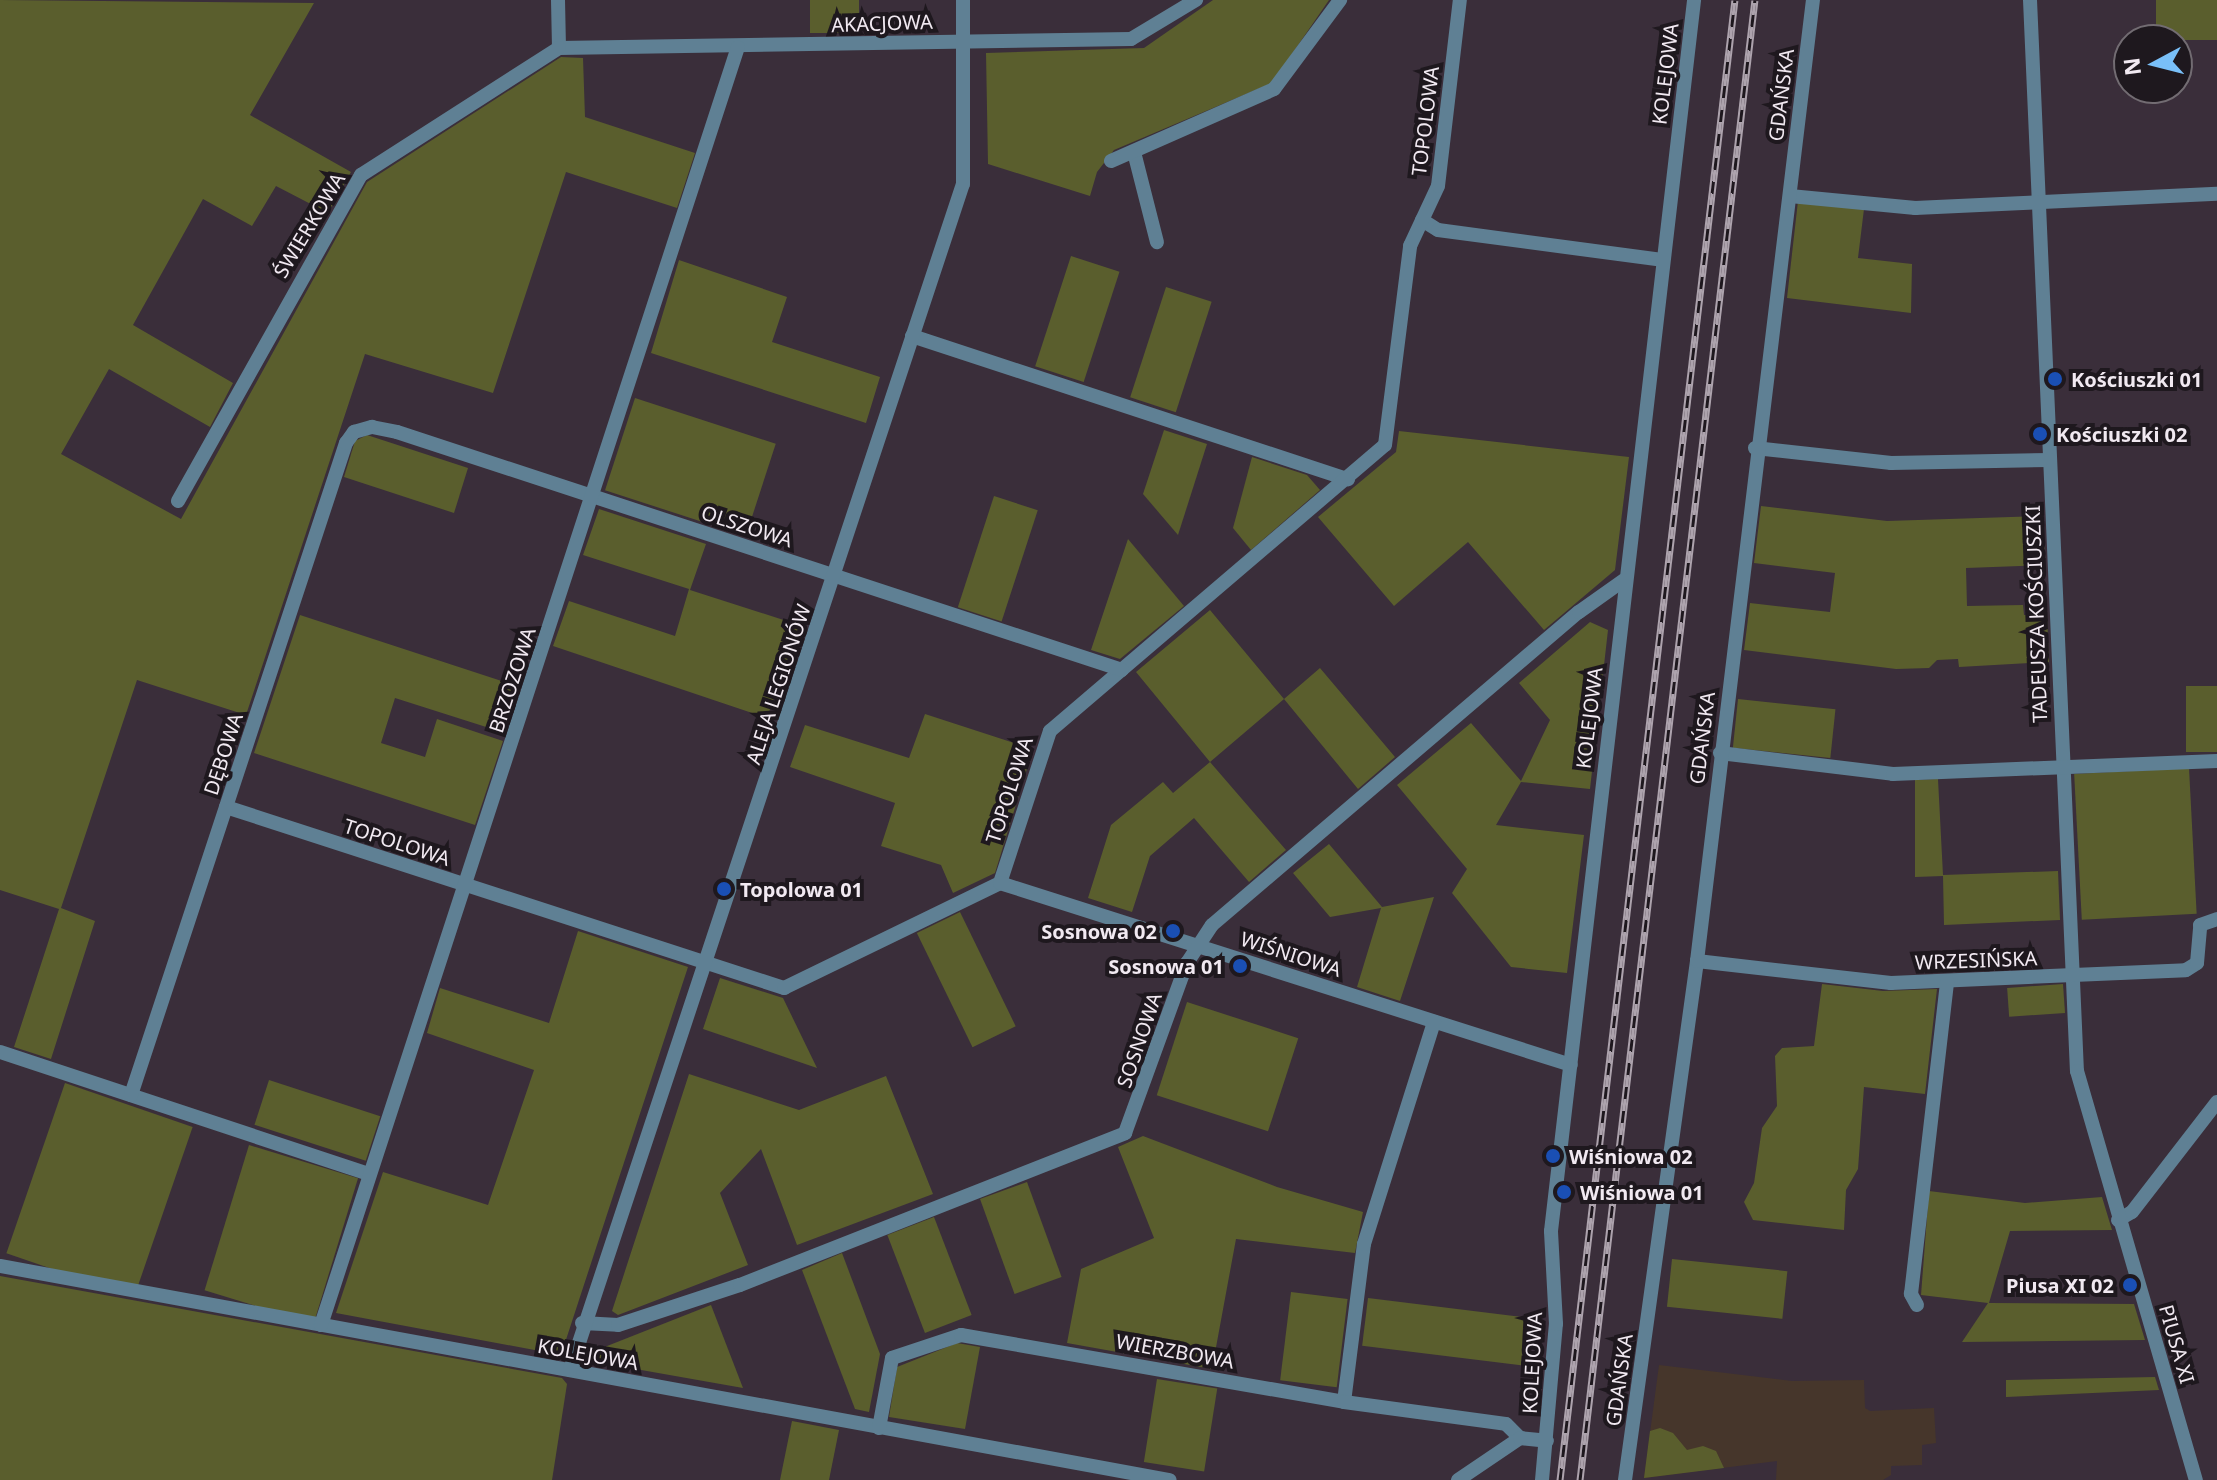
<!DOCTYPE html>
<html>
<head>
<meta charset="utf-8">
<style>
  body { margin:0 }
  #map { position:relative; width:2217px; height:1480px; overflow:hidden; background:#3a2e3a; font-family:"Noto Sans",sans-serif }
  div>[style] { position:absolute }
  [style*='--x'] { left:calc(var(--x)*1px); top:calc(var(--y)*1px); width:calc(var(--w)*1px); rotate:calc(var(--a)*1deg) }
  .industrial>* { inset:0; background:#46362b }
  .green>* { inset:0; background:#5a5e2d; transform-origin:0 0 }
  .minor>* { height:14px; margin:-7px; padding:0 7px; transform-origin:7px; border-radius:7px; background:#5f8094 }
  .rail>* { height:7px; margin-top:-3.5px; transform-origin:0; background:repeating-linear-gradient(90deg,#1e181e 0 12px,#ada3ad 0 24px); box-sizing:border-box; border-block:2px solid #ada3ad }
  .dots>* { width:22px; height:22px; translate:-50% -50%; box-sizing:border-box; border:4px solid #1e181e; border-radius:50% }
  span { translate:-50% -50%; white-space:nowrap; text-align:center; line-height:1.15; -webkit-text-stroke:8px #1e181e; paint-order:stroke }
  .street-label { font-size:20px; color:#f1e9f1 }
  .poi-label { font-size:20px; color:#f1e9f1; font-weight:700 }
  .left { translate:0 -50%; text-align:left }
  .right { translate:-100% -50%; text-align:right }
  .north { position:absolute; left:2113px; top:24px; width:80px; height:80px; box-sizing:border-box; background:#1e181e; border:2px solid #726c72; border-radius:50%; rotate:263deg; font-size:22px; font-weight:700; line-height:32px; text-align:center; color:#f1e9f1 }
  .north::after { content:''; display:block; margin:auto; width:28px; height:36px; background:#79bff8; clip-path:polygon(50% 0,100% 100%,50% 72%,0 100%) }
</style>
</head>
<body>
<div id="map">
  <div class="industrial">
    <div style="clip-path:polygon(1659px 1365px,1792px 1381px,1864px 1380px,1865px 1408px,1870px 1411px,1934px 1408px,1936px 1443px,1922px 1445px,1922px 1465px,1891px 1466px,1891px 1475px,1883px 1480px,1776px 1480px,1777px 1461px,1644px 1478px)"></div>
  </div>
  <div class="green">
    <div style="clip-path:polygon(0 0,314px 3px,250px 115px,351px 172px,328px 213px,276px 186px,252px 226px,203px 199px,133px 325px,233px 383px,210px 427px,109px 369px,61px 454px,181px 519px,367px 182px,561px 57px,583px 58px,585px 117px,695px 153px,677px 208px,566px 172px,493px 393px,365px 354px,246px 715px,137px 680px,61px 908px,95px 921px,51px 1059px,14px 1047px,59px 909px,0 890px)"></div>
    <div style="left:810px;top:0;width:49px;height:33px"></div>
    <div style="clip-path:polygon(1213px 0,1329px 0,1272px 83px,1114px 150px,1097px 172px,1090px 196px,988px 164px,986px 53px,1144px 48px)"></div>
    <div style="left:2156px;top:0;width:61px;height:40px"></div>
    <div style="clip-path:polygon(1798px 201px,1864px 209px,1858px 258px,1912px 264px,1911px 313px,1787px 298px)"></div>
    <div style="left:1071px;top:256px;width:51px;height:116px;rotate:18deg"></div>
    <div style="clip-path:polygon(679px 260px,787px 297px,772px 342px,880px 377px,866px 423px,651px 353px)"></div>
    <div style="left:1166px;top:287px;width:48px;height:116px;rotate:18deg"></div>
    <div style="left:635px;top:398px;width:148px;height:97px;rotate:18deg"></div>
    <div style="clip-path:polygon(1164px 430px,1207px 444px,1178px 535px,1143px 494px)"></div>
    <div style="clip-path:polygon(1399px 431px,1629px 457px,1615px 570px,1544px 630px,1468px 542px,1394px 606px,1318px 517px,1396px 452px)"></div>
    <div style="clip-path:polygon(367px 435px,468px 468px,454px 513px,344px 477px,355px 441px)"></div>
    <div style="clip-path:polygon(1252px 457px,1307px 475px,1320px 490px,1251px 550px,1233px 528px)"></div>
    <div style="left:994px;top:496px;width:46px;height:117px;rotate:18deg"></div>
    <div style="clip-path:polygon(1761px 506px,1887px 521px,2043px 516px,2045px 565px,1966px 568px,1967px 606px,2023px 605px,2024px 615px,2047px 614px,2049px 662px,1959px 667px,1958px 659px,1937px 660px,1929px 668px,1896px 669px,1744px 650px,1750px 603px,1830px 612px,1835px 573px,1754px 563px)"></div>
    <div style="clip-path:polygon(599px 509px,706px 544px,690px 590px,799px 625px,767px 718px,553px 646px,569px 601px,675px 636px,689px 589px,583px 555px)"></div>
    <div style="clip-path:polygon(1128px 539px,1184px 606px,1120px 659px,1091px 650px)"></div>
    <div style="clip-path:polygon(1210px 610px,1284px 699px,1320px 668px,1395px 757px,1358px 789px,1284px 699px,1210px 762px,1286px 850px,1249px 882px,1194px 818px,1150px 856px,1132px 912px,1088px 898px,1111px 825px,1163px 782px,1173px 793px,1210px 762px,1136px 672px)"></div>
    <div style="clip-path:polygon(300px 615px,520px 687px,505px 733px,395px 698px,381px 743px,425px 757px,437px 719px,503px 741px,475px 825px,254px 753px)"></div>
    <div style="clip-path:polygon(1590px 622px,1608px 630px,1590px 789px,1521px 782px,1496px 825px,1584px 835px,1567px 973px,1511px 967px,1452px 893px,1467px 869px,1397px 785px,1471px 723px,1521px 781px,1550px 720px,1519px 683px)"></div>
    <div style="left:2217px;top:686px;width:66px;height:31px;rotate:90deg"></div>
    <div style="left:1738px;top:699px;width:98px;height:49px;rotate:6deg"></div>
    <div style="clip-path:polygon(925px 714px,1033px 749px,995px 873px,953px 893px,941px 865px,881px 846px,895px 803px,790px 767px,805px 725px,909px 758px)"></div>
    <div style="left:2189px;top:768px;width:146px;height:115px;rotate:87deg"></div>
    <div style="clip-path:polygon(1938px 779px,1943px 875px,2058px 871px,2060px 920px,1944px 925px,1943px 876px,1915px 877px,1915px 780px)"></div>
    <div style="clip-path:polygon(1329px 844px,1382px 907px,1434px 897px,1400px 1001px,1357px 987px,1381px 908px,1330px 917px,1293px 873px)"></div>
    <div style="left:960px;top:912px;width:127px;height:48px;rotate:64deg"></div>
    <div style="clip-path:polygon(578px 931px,688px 967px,561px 1355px,336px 1313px,383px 1172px,488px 1205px,534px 1070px,427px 1033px,440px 988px,549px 1023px)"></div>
    <div style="clip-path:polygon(720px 978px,783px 998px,817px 1068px,703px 1029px)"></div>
    <div style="clip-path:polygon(1822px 984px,1883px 991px,1937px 989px,1925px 1094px,1864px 1087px,1858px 1169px,1846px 1190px,1844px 1230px,1753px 1220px,1744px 1202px,1754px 1183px,1762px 1128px,1777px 1106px,1775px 1056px,1782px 1048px,1814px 1046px)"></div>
    <div style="left:2063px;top:984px;width:29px;height:56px;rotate:86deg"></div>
    <div style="left:1187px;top:1002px;width:117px;height:98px;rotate:18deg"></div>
    <div style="clip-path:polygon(689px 1074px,799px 1110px,886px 1076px,933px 1194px,797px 1245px,761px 1149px,720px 1193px,748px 1265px,618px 1315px,612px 1311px)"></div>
    <div style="left:269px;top:1080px;width:117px;height:47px;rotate:18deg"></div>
    <div style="left:65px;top:1083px;width:135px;height:180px;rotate:19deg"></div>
    <div style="clip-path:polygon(1143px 1136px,1277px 1187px,1363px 1212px,1355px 1253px,1236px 1239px,1212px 1369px,1067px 1343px,1081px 1269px,1154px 1238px,1118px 1147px)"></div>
    <div style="left:249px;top:1145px;width:114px;height:152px;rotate:17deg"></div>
    <div style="left:1027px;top:1182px;width:101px;height:50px;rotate:70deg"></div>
    <div style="clip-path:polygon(1929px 1191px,2025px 1203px,2102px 1197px,2112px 1230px,2010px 1231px,1989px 1303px,2134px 1304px,2145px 1340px,1962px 1342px,1988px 1303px,1921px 1295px)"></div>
    <div style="left:934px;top:1217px;width:105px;height:50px;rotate:69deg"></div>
    <div style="clip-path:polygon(842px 1253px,880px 1354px,869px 1412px,855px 1409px,802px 1270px)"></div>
    <div style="left:1672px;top:1259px;width:116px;height:48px;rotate:6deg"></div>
    <div style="clip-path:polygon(0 1276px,562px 1378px,567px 1384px,552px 1480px,0 1480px)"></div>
    <div style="left:1291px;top:1292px;width:57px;height:89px;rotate:7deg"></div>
    <div style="left:1368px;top:1298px;width:160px;height:48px;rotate:7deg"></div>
    <div style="clip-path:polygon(711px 1305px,743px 1388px,596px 1362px,602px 1348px)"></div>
    <div style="clip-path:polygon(957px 1343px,980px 1347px,965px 1429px,889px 1417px,897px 1367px)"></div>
    <div style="clip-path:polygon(2155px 1377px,2159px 1390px,2006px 1397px,2006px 1380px)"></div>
    <div style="left:1157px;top:1379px;width:61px;height:84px;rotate:9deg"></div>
    <div style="clip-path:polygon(792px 1421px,839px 1430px,829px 1480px,780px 1480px)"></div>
    <div style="clip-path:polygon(1660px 1428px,1673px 1433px,1687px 1450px,1703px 1446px,1716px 1451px,1724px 1468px,1644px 1478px,1650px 1431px)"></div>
  </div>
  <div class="minor">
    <div style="--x:558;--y:0;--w:48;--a:88.8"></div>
    <div style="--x:2030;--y:0;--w:1072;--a:87.49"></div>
    <div style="--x:2077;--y:1071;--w:426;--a:73.8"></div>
    <div style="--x:559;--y:48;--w:572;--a:-0.9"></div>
    <div style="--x:1131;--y:39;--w:76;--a:-31"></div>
    <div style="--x:1134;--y:152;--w:93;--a:75.7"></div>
    <div style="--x:1111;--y:161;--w:178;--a:-23.8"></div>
    <div style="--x:1274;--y:89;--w:111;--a:-53.4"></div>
    <div style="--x:1790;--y:196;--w:126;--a:5.5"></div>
    <div style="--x:1915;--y:208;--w:302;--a:-2.7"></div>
    <div style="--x:1422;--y:220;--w:19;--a:32"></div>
    <div style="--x:1438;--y:230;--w:226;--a:7.6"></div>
    <div style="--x:912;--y:336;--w:459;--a:18.2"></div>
    <div style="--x:1755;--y:448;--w:137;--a:6.3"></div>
    <div style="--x:1891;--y:463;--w:159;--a:-1.1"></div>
    <div style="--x:178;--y:501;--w:374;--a:-60.7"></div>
    <div style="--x:361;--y:175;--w:235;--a:-32.7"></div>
    <div style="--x:1720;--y:753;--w:174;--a:6.9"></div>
    <div style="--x:1893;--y:774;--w:324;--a:-2.3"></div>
    <div style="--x:226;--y:807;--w:587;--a:17.97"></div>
    <div style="--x:784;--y:988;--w:240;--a:-25.9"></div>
    <div style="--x:1000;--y:883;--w:160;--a:-71.8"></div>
    <div style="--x:1050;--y:731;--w:440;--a:-40.5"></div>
    <div style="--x:1385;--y:445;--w:201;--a:-82.8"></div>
    <div style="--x:1410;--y:246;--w:66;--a:-65"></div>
    <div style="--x:1438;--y:186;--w:187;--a:-83.3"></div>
    <div style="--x:1000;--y:883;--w:599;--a:17.68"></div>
    <div style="--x:1697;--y:961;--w:195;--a:6.5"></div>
    <div style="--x:1891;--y:983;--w:295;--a:-2.5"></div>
    <div style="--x:2186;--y:970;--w:13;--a:-32"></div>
    <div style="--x:2197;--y:963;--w:38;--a:-85"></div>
    <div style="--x:2200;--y:925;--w:18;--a:-19"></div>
    <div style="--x:0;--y:1052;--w:388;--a:18.3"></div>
    <div style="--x:131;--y:1095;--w:687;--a:-71.75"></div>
    <div style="--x:346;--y:443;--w:14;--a:-54"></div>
    <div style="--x:354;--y:432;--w:19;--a:-16"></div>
    <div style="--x:372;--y:427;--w:25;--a:11"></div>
    <div style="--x:397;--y:432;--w:763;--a:18.17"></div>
    <div style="--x:2118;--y:1220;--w:16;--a:-30"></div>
    <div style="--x:2132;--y:1212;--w:139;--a:-52.3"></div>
    <div style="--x:0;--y:1266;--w:1189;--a:10.37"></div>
    <div style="--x:1917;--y:1305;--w:13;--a:-119"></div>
    <div style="--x:1911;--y:1294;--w:315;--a:-83.4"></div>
    <div style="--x:582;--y:1323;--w:36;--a:3"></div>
    <div style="--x:618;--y:1325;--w:128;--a:-18.2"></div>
    <div style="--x:740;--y:1285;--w:414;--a:-21.5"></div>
    <div style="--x:1125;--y:1133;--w:181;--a:-70"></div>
    <div style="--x:1187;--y:963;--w:45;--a:-56.7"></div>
    <div style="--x:1212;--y:925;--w:482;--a:-40.5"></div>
    <div style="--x:1579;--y:612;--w:55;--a:-35.4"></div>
    <div style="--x:321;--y:1325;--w:1344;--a:-71.93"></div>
    <div style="--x:570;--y:1370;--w:1249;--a:-71.67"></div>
    <div style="--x:963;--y:184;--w:184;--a:-90"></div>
    <div style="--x:1344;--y:1402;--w:159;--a:-82.8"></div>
    <div style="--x:1364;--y:1244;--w:233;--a:-72.5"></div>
    <div style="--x:879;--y:1428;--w:71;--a:-79.5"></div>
    <div style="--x:892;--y:1358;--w:73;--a:-18.4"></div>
    <div style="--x:961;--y:1335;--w:389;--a:9.9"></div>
    <div style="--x:1344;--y:1402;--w:163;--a:7.7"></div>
    <div style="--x:1506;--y:1424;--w:20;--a:45"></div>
    <div style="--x:1458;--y:1480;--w:75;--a:-34.1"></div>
    <div style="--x:1520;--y:1438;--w:27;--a:6"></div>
    <div style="--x:1542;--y:1480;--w:157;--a:-84.9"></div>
    <div style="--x:1556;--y:1324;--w:93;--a:-93.1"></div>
    <div style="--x:1551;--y:1231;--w:1239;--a:-83.37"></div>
    <div style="--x:1625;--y:1480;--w:524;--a:-82.1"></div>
    <div style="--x:1697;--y:961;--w:968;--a:-83.12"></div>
  </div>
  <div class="rail">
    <div style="--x:1560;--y:1480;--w:1490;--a:-83.26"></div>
    <div style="--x:1580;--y:1480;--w:1490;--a:-83.26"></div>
  </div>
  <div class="dots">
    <div style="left:2055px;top:379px;background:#1a4fb4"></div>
    <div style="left:2040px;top:434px;background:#1a4fb4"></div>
    <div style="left:724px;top:889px;background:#1a4fb4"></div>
    <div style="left:1173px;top:931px;background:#1a4fb4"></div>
    <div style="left:1240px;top:966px;background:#1a4fb4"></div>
    <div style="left:1553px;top:1156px;background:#1a4fb4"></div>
    <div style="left:1564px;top:1192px;background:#1a4fb4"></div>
    <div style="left:2130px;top:1285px;background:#1a4fb4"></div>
  </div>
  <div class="street-label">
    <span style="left:882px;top:23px;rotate:-2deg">AKACJOWA</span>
    <span style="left:1665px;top:74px;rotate:-83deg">KOLEJOWA</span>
    <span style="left:1781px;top:95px;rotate:-83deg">GDAŃSKA</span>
    <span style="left:1425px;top:121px;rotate:-83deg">TOPOLOWA</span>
    <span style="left:309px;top:225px;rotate:-59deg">ŚWIERKOWA</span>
    <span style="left:747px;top:526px;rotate:18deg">OLSZOWA</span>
    <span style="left:2036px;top:614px;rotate:-92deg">TADEUSZA KOŚCIUSZKI</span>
    <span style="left:512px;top:680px;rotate:-72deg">BRZOZOWA</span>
    <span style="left:778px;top:684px;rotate:-72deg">ALEJA LEGIONÓW</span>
    <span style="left:1589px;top:718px;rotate:-83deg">KOLEJOWA</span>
    <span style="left:1702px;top:738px;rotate:-83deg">GDAŃSKA</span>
    <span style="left:223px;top:754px;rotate:-72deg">DĘBOWA</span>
    <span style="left:1009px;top:790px;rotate:-72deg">TOPOLOWA</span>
    <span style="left:397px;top:842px;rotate:18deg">TOPOLOWA</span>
    <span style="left:1291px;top:954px;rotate:18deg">WIŚNIOWA</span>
    <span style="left:1976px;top:960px;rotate:-2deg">WRZESIŃSKA</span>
    <span style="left:1139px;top:1040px;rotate:-71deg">SOSNOWA</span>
    <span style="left:2177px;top:1344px;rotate:74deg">PIUSA XI</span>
    <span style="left:1175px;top:1351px;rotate:10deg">WIERZBOWA</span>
    <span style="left:588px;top:1354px;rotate:10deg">KOLEJOWA</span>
    <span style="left:1532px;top:1363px;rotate:-87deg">KOLEJOWA</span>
    <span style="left:1619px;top:1380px;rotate:-82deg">GDAŃSKA</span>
  </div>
  <div class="poi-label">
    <span class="left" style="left:2071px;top:379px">Kościuszki 01</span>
    <span class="left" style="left:2056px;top:434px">Kościuszki 02</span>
    <span class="left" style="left:740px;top:889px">Topolowa 01</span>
    <span class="right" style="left:1157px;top:931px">Sosnowa 02</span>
    <span class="right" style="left:1224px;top:966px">Sosnowa 01</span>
    <span class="left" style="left:1569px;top:1156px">Wiśniowa 02</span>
    <span class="left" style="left:1580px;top:1192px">Wiśniowa 01</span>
    <span class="right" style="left:2114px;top:1285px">Piusa XI 02</span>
  </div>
  <div class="north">N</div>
</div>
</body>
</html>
